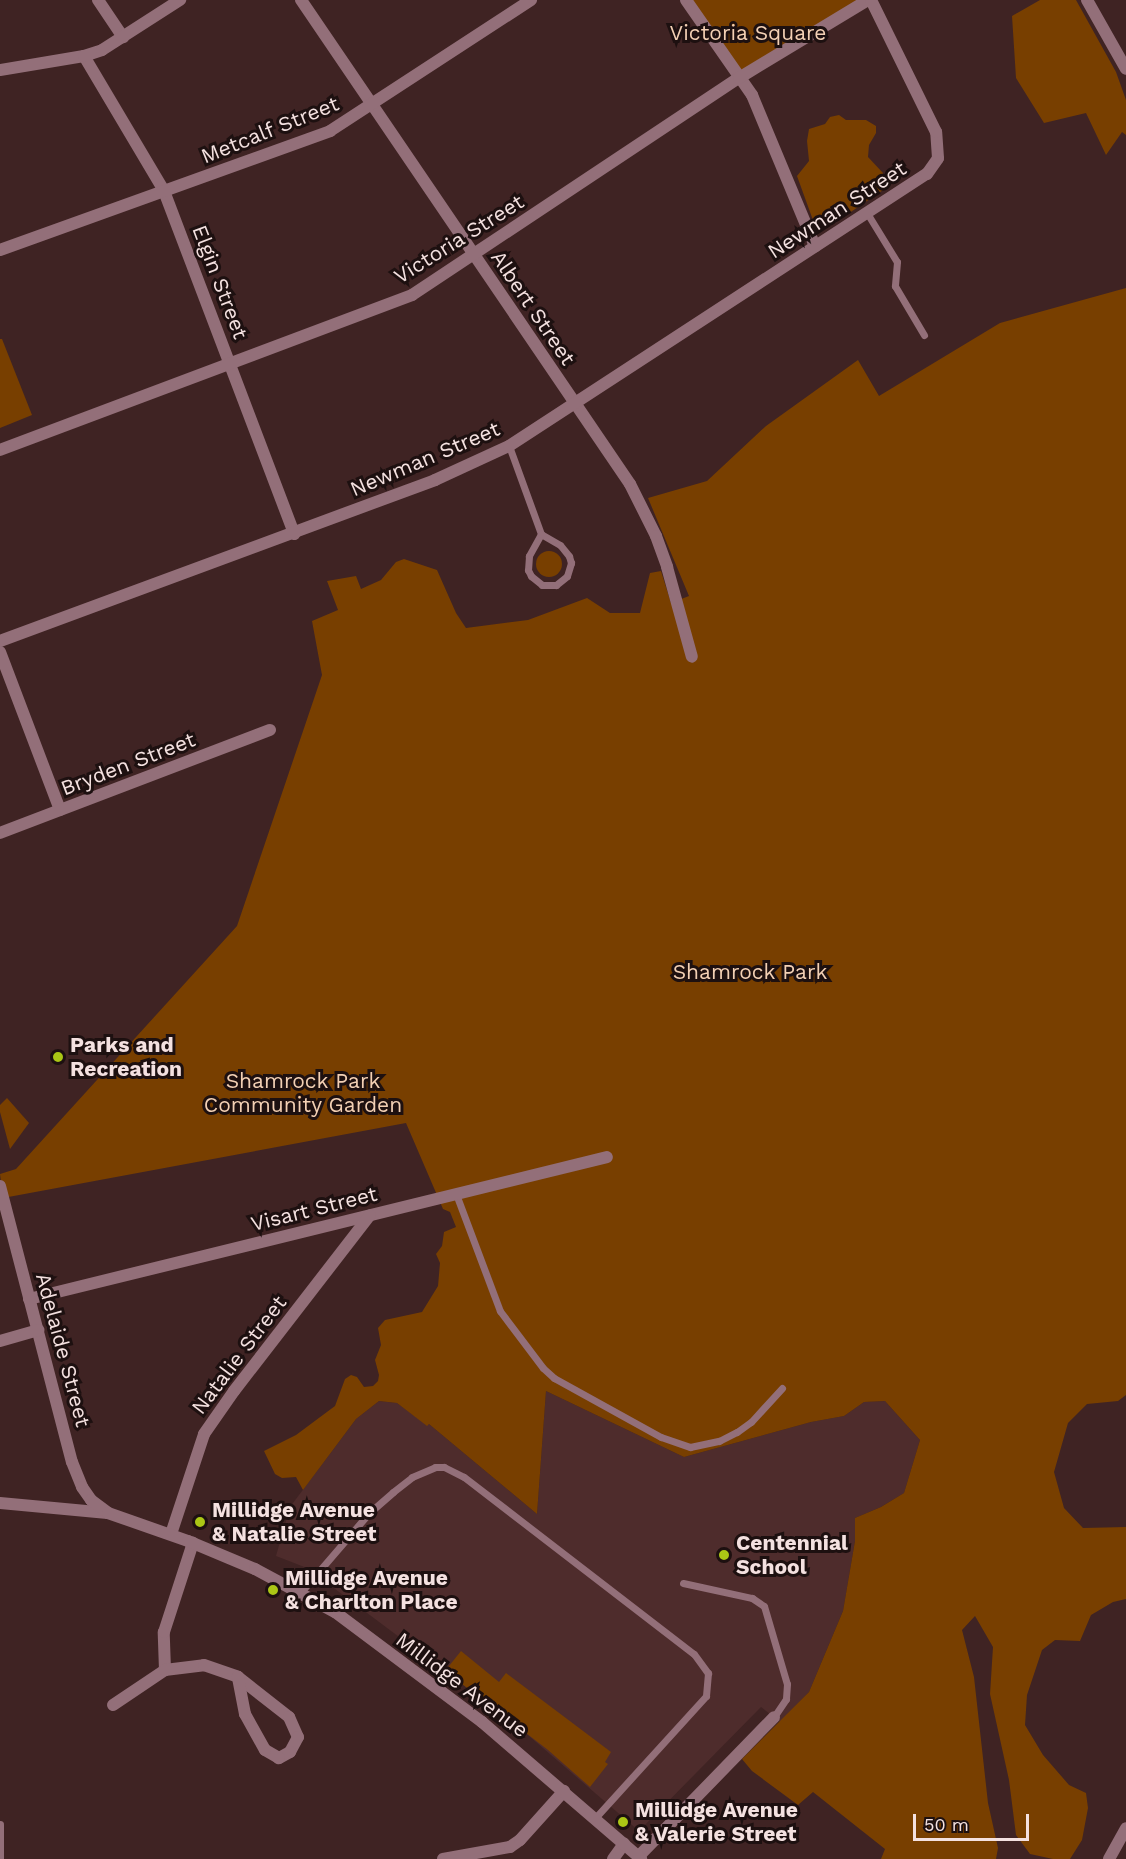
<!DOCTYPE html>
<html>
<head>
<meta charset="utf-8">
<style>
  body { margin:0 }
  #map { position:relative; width:1126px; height:1859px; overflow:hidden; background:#3f2323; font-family:"Work Sans",sans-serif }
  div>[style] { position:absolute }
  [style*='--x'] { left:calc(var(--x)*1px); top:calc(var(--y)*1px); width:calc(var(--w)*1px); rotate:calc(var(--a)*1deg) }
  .built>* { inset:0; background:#4e2c2c }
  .green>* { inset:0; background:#783f00 }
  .round { border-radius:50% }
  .service>* { height:7px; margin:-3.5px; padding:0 3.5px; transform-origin:3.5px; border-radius:3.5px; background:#936f79 }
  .minor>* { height:12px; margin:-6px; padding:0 6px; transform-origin:6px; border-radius:6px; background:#936f79 }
  .tertiary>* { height:12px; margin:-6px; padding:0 6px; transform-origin:6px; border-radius:6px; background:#936f79 }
  .dots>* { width:16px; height:16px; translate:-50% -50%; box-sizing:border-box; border:3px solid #1d1010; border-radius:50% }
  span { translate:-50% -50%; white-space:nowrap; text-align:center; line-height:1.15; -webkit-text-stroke:6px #1d1010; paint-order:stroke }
  .park-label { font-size:21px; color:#f3d0b4 }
  .street-label { font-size:21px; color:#f4e1e0 }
  .poi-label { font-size:21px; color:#f4e1e0; font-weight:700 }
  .left { translate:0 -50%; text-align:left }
  .scale { position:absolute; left:913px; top:1814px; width:116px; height:27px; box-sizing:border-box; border:3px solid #f4e1e0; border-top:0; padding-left:8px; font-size:18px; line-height:21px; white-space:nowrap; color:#f4e1e0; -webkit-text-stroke:4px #1d1010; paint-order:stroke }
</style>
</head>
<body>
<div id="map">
  <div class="built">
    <div style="clip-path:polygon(546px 1391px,684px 1457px,811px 1422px,844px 1416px,864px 1402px,885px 1401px,920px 1440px,904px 1493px,881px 1507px,855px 1518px,855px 1541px,843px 1611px,809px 1692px,780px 1722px,761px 1707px,639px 1831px,514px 1723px,307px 1568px,276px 1556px,290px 1507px,356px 1419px,379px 1401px,397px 1403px,427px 1425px,429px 1424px,537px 1514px)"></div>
  </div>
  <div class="green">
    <div style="clip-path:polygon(686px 0,868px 0,739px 78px)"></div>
    <div style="clip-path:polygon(1040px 0,1076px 0,1116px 72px,1126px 100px,1126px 135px,1122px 132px,1106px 155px,1086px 113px,1044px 123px,1016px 78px,1012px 16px)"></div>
    <div style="clip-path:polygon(839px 115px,846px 120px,866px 120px,876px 126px,876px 133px,869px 145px,868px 157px,883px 173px,883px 190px,842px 218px,819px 227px,814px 223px,797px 176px,809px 161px,807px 141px,809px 129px,825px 124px,830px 117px)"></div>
    <div style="clip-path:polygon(1126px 288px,1126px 1395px,1118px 1401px,1087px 1404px,1068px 1423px,1054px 1472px,1064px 1508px,1083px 1528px,1126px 1527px,1126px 1599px,1113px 1602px,1091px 1615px,1080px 1641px,1055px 1640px,1042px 1650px,1027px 1695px,1025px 1725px,1043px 1755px,1069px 1785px,1086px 1793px,1088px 1808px,1082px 1840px,1070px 1859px,1053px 1859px,1030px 1854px,1016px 1835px,1009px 1780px,990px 1694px,993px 1647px,975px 1616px,962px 1630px,974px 1677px,988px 1803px,998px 1848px,996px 1859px,881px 1859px,885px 1849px,813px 1792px,798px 1805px,752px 1771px,742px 1759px,809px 1692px,843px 1611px,855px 1541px,855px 1518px,881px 1507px,904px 1493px,920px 1440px,885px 1401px,864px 1402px,844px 1416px,811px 1422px,684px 1457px,546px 1391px,537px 1514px,429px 1424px,427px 1426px,397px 1403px,379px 1401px,356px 1419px,303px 1490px,296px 1477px,282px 1478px,275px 1474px,264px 1451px,296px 1435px,335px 1406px,345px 1379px,351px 1375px,357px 1377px,364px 1387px,373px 1386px,378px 1381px,379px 1375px,375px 1360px,381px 1345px,378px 1328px,385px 1320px,422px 1312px,438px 1286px,440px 1263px,436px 1254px,442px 1246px,444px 1232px,456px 1227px,450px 1212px,443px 1209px,406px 1123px,3px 1198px,0 1174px,16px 1169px,237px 926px,322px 675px,312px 621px,338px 610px,327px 581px,356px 576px,361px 589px,381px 580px,396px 562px,404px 559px,437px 570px,456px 613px,466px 628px,528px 620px,587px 598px,610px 613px,640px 613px,650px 573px,661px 571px,671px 603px,689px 596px,648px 498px,707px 481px,766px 426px,858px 360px,879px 396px,1000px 323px)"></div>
    <div style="clip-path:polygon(0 339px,2px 339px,32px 415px,0 428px)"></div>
    <div class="round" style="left:536px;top:551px;width:26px;height:26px"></div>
    <div style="clip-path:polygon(7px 1098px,29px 1123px,10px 1149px,0 1112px,0 1105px)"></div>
    <div style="clip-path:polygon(461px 1651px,499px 1682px,506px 1673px,611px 1752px,605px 1762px,608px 1764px,590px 1787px,548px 1750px,445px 1671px)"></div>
  </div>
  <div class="service">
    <div style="--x:867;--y:213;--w:57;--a:58.5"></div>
    <div style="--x:897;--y:262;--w:24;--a:95"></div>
    <div style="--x:895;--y:286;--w:57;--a:59.4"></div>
    <div style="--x:509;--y:446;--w:94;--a:70"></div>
    <div style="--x:541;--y:534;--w:25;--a:119"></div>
    <div style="--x:529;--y:556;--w:14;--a:94"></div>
    <div style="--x:528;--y:570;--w:7;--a:63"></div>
    <div style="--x:531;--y:576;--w:14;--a:39"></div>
    <div style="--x:542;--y:585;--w:14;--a:0"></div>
    <div style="--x:556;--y:585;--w:14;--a:-39"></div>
    <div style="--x:567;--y:576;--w:14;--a:-73"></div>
    <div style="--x:571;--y:563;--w:7;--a:-106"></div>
    <div style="--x:569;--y:556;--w:14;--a:-129"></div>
    <div style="--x:560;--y:545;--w:22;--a:-150"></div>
    <div style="--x:456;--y:1194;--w:125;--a:69.4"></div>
    <div style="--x:500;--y:1311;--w:71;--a:53"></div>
    <div style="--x:543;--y:1368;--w:15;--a:42"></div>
    <div style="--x:554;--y:1378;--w:122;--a:28.9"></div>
    <div style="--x:661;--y:1437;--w:31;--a:19"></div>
    <div style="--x:690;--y:1447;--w:30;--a:-12"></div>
    <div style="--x:719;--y:1441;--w:20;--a:-27"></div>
    <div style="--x:737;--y:1432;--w:17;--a:-36"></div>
    <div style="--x:751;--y:1422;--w:46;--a:-47.6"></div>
    <div style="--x:683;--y:1583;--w:71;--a:12.3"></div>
    <div style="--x:752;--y:1598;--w:14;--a:34"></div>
    <div style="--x:764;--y:1606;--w:81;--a:73.6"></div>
    <div style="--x:787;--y:1684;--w:15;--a:94"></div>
    <div style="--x:786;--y:1699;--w:22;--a:124"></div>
    <div style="--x:301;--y:1592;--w:104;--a:-49.3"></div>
    <div style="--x:369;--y:1513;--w:32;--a:-41"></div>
    <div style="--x:393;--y:1492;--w:24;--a:-38"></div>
    <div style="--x:412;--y:1477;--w:25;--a:-23"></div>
    <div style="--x:435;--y:1467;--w:9;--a:0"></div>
    <div style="--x:444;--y:1467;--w:22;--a:27"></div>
    <div style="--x:464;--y:1477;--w:290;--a:37.6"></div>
    <div style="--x:694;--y:1654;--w:24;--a:54"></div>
    <div style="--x:708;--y:1673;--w:23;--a:95"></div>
    <div style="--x:706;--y:1696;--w:165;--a:132.3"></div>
    <div style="--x:0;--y:1824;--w:34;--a:90"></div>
  </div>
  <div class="minor">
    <div style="--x:98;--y:0;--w:45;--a:56"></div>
    <div style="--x:301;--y:0;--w:585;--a:55.79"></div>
    <div style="--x:630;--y:484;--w:58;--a:63.4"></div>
    <div style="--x:656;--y:536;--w:33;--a:70"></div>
    <div style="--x:667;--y:567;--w:93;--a:74.5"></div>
    <div style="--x:686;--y:0;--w:116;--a:55.2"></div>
    <div style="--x:752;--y:95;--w:164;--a:67.4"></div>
    <div style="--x:1087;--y:0;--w:79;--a:60.5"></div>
    <div style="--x:84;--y:56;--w:157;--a:59.3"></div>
    <div style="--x:164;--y:191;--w:367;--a:69.2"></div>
    <div style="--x:0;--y:250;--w:351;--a:-19.8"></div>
    <div style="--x:330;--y:131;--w:240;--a:-33.1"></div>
    <div style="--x:0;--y:450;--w:440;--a:-20.6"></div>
    <div style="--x:412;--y:295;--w:392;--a:-33.6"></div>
    <div style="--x:739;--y:78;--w:151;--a:-31.2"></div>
    <div style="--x:0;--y:641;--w:464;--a:-20.3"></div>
    <div style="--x:435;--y:480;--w:81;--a:-24.7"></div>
    <div style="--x:509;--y:446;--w:499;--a:-33.1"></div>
    <div style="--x:927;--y:174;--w:19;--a:-55"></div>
    <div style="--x:938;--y:158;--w:26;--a:-94"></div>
    <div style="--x:936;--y:132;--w:147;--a:-116.2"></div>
    <div style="--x:0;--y:652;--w:169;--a:69.2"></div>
    <div style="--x:0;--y:833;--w:289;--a:-20.9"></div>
    <div style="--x:29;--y:1299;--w:595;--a:-13.8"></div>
    <div style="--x:0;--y:1503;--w:108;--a:5.3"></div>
    <div style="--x:171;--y:1534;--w:105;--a:-71.7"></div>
    <div style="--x:204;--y:1434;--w:52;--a:-55.1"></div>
    <div style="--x:234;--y:1391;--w:222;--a:-52.3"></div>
    <div style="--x:165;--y:1670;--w:38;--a:-92"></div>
    <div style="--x:164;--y:1632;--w:94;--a:-72"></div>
    <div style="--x:113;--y:1705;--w:63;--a:-33.9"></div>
    <div style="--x:165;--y:1670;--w:39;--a:-7"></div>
    <div style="--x:204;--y:1665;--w:36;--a:19"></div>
    <div style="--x:238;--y:1677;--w:65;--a:38.1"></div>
    <div style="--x:289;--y:1717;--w:22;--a:66"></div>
    <div style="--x:298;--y:1737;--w:17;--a:118"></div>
    <div style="--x:290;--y:1752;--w:13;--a:151"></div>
    <div style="--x:279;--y:1758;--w:16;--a:-150"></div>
    <div style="--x:265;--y:1750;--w:41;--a:-119.1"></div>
    <div style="--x:245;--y:1714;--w:38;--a:-101"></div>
    <div style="--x:638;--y:1857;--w:195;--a:-45.8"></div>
    <div style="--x:443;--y:1859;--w:68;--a:-10.2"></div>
    <div style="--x:510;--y:1847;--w:12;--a:-35"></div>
    <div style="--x:520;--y:1840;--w:66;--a:-48.1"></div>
    <div style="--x:613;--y:1859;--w:19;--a:-54"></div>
  </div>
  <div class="tertiary">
    <div style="--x:0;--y:70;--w:85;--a:-9.5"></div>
    <div style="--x:84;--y:56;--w:19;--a:-18"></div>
    <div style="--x:102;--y:50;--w:93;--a:-32.7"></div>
    <div style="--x:0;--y:1186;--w:285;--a:75.4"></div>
    <div style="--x:72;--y:1462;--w:27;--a:68"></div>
    <div style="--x:82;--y:1487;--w:16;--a:55"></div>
    <div style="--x:91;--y:1500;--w:21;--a:37"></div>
    <div style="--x:108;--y:1513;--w:85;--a:19.3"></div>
    <div style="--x:188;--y:1541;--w:73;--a:22.7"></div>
    <div style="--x:255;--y:1569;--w:91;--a:28.3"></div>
    <div style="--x:335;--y:1612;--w:184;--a:36.8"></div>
    <div style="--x:482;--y:1722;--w:210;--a:40.7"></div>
    <div style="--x:0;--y:1341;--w:40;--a:-16"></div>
    <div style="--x:1109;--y:1859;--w:35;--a:-61"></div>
  </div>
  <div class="dots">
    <div style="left:58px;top:1057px;background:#abc615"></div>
    <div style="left:200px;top:1522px;background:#abc615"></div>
    <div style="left:724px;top:1555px;background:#abc615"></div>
    <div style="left:273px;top:1590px;background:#abc615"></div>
    <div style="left:623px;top:1822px;background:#abc615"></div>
  </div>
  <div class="park-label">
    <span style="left:748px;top:33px">Victoria Square</span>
    <span style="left:750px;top:972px">Shamrock Park</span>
    <span style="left:303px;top:1093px">Shamrock Park<br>Community Garden</span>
  </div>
  <div class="street-label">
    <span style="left:270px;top:130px;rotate:-22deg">Metcalf Street</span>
    <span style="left:837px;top:210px;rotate:-33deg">Newman Street</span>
    <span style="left:459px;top:239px;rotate:-32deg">Victoria Street</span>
    <span style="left:220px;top:282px;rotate:69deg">Elgin Street</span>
    <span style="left:533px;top:308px;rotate:56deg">Albert Street</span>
    <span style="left:425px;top:459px;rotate:-23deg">Newman Street</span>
    <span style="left:128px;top:764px;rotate:-21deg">Bryden Street</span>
    <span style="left:314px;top:1209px;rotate:-14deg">Visart Street</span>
    <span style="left:63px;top:1350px;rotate:75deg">Adelaide Street</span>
    <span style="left:239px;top:1355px;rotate:-53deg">Natalie Street</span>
    <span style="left:462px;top:1685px;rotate:37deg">Millidge Avenue</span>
  </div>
  <div class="poi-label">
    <span class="left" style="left:70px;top:1057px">Parks and<br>Recreation</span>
    <span class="left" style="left:212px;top:1522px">Millidge Avenue<br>&amp; Natalie Street</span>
    <span class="left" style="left:736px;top:1555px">Centennial<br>School</span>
    <span class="left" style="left:285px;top:1590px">Millidge Avenue<br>&amp; Charlton Place</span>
    <span class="left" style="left:635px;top:1822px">Millidge Avenue<br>&amp; Valerie Street</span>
  </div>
  <div class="scale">50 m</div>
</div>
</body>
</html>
